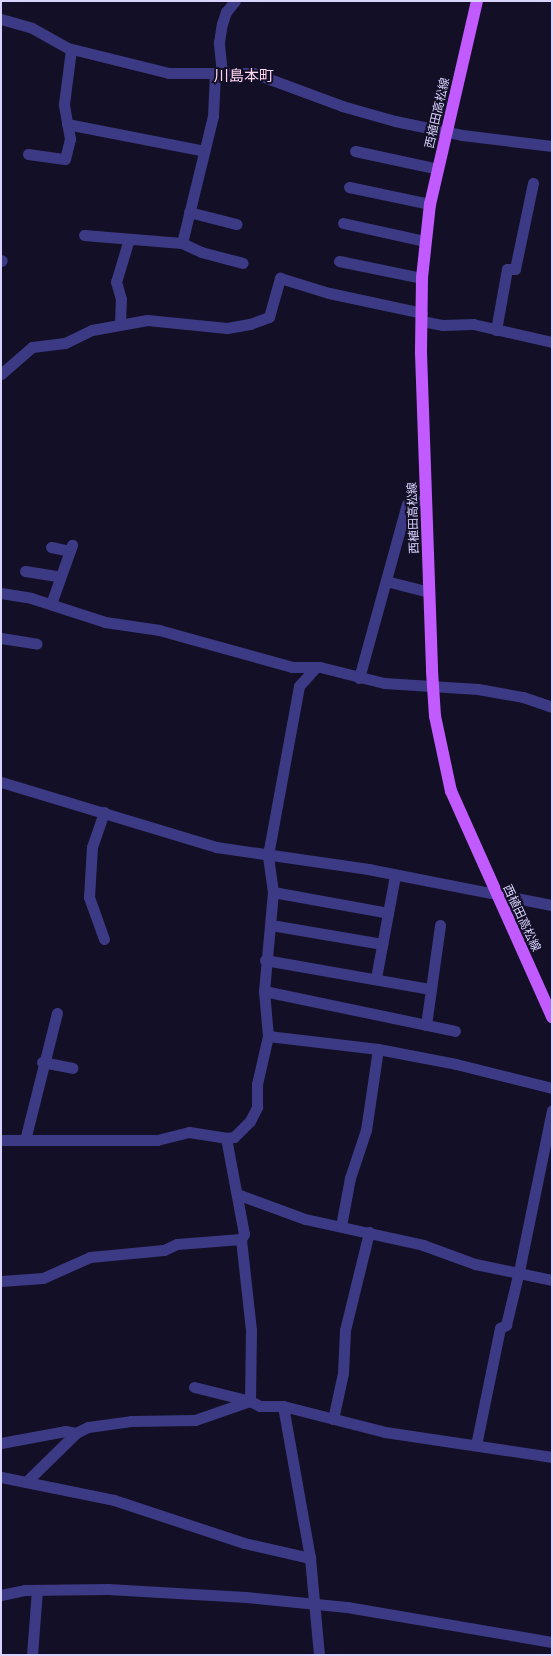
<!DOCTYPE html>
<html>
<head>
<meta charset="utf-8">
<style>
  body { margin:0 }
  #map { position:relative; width:553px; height:1656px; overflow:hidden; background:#130f26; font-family:Mulish,"Noto Sans JP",sans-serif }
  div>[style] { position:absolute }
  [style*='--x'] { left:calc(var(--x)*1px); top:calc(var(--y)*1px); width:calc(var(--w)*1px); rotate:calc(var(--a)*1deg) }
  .minor>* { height:11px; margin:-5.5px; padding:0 5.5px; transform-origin:5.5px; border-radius:5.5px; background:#3d3a85 }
  .major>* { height:12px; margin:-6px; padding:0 6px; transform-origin:6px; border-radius:6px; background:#c25bff }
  span { translate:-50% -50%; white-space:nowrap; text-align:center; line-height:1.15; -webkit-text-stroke:4px #130f26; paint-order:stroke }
  .street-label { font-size:12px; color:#d9d4ff }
  .quarter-label { font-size:15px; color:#ffd6f0 }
  .frame { position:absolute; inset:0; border:2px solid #d9d4ff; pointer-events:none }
</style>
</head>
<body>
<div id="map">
  <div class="minor">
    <div style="--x:1;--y:19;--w:32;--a:16"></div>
    <div style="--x:32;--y:28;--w:41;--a:29.1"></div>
    <div style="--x:68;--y:48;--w:104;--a:13.9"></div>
    <div style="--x:169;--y:73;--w:84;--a:0"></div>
    <div style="--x:253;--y:73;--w:95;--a:20.3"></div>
    <div style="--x:342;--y:106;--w:55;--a:15.8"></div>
    <div style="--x:395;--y:121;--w:68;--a:11.8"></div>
    <div style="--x:462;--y:135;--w:91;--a:7"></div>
    <div style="--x:222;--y:73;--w:31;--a:-96"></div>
    <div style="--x:219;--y:42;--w:18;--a:-81"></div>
    <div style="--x:222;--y:24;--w:13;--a:-72"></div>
    <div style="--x:226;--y:12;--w:14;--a:-51"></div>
    <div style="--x:67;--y:124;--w:140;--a:11.1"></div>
    <div style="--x:355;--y:151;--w:85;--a:12.2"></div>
    <div style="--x:28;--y:154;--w:37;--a:8"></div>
    <div style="--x:65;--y:159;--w:21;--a:-76"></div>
    <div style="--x:70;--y:139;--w:36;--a:-100"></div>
    <div style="--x:64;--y:104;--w:55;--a:-82.7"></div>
    <div style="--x:349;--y:187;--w:83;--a:11.9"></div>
    <div style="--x:189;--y:212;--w:49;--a:14.3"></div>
    <div style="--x:343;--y:223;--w:84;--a:12.4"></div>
    <div style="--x:84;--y:235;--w:98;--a:4.7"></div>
    <div style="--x:182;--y:243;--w:21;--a:25"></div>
    <div style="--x:201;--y:252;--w:43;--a:14.7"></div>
    <div style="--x:182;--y:243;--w:131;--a:-76.3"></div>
    <div style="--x:213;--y:116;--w:43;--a:-87.3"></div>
    <div style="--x:1;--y:261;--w:1;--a:-45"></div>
    <div style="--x:339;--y:261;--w:85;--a:11.6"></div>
    <div style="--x:422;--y:321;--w:20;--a:11"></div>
    <div style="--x:442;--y:325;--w:31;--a:-2"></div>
    <div style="--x:473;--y:324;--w:81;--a:12.8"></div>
    <div style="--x:120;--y:325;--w:26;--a:-88"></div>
    <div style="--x:121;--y:299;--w:18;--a:-106"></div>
    <div style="--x:116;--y:282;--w:45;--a:-73.2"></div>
    <div style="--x:496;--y:330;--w:62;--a:-79.8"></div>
    <div style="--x:507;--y:269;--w:8;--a:0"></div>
    <div style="--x:515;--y:269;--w:88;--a:-78.2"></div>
    <div style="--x:1;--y:374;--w:41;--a:-41.1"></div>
    <div style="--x:32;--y:347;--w:33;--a:-7"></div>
    <div style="--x:65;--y:343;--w:30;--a:-26"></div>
    <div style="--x:92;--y:330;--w:56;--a:-10.3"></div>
    <div style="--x:147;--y:320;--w:80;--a:5.7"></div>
    <div style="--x:227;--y:328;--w:23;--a:-10"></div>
    <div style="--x:250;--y:324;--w:20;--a:-20"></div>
    <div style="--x:269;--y:317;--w:41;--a:-74.2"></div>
    <div style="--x:280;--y:278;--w:51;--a:17"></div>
    <div style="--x:329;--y:293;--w:95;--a:12.1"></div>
    <div style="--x:51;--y:547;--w:19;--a:12"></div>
    <div style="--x:25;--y:571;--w:36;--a:9"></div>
    <div style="--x:386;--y:581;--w:44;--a:14.3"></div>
    <div style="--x:1;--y:593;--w:30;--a:9"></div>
    <div style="--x:31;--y:598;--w:78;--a:18"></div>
    <div style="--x:105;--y:622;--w:55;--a:8.4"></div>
    <div style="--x:159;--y:630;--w:138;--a:15.5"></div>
    <div style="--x:292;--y:667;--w:28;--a:0"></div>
    <div style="--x:320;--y:667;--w:66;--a:14"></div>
    <div style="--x:384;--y:683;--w:94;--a:3.7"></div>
    <div style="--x:478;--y:689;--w:46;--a:10.1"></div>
    <div style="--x:523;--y:697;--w:31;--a:19"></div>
    <div style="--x:51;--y:604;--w:63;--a:-70.4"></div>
    <div style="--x:1;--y:638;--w:36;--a:9"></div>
    <div style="--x:359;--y:678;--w:180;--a:-74.6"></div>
    <div style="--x:407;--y:504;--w:20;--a:-20"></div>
    <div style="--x:1;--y:782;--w:225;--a:16.8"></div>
    <div style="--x:216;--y:847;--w:154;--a:8.2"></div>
    <div style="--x:368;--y:869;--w:187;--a:11.1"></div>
    <div style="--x:273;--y:892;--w:117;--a:10.3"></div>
    <div style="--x:271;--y:925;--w:113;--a:9.7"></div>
    <div style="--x:104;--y:939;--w:45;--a:-109.7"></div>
    <div style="--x:89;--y:897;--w:50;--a:-86.6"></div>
    <div style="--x:92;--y:847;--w:37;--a:-71"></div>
    <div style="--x:265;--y:960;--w:168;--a:10"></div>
    <div style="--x:376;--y:978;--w:105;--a:-79.5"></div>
    <div style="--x:264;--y:991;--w:195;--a:11.8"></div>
    <div style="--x:426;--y:1025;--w:101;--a:-82"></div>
    <div style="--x:268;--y:1036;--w:111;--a:6.7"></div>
    <div style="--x:378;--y:1049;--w:79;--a:10.9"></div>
    <div style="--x:456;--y:1064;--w:99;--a:14"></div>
    <div style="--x:42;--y:1062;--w:31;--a:11"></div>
    <div style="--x:1;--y:1140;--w:156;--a:0"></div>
    <div style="--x:157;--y:1140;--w:33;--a:-14"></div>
    <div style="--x:189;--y:1132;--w:37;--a:9"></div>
    <div style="--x:226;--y:1138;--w:8;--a:-7"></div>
    <div style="--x:234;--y:1137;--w:23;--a:-45"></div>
    <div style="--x:250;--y:1121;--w:16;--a:-63"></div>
    <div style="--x:257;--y:1107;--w:23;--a:-90"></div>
    <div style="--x:257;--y:1084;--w:49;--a:-77.1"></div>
    <div style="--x:268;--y:1036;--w:45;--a:-95.1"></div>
    <div style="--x:264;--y:991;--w:99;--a:-84.8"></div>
    <div style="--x:273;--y:892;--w:37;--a:-98"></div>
    <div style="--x:268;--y:855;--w:172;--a:-79.6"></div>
    <div style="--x:299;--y:686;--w:25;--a:-48"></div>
    <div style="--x:25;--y:1140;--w:131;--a:-75.9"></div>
    <div style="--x:237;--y:1194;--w:72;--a:20.2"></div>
    <div style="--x:305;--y:1219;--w:121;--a:12.4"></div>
    <div style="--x:423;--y:1245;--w:55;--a:20.1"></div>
    <div style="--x:475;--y:1264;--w:79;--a:11.7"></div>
    <div style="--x:341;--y:1226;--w:49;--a:-79.4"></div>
    <div style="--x:350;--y:1178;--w:51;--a:-71.6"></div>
    <div style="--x:366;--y:1130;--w:82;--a:-81.6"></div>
    <div style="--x:1;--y:1281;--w:42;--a:-4.1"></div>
    <div style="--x:43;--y:1278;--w:51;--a:-24.1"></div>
    <div style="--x:90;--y:1257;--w:74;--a:-5.4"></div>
    <div style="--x:164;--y:1250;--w:14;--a:-25"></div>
    <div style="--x:177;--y:1244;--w:64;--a:-4.5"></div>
    <div style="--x:194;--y:1387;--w:58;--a:14"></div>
    <div style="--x:250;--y:1401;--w:71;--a:-89.2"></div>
    <div style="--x:251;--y:1330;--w:92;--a:-96.3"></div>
    <div style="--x:241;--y:1239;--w:6;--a:-59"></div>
    <div style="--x:244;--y:1234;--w:98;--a:-100.6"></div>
    <div style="--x:283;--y:1406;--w:154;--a:79.9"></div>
    <div style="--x:333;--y:1419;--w:47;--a:-77.7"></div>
    <div style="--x:343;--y:1373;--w:43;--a:-87.3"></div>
    <div style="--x:345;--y:1330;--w:101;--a:-76.2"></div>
    <div style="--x:1;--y:1443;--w:65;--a:-10.6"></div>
    <div style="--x:65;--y:1431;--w:11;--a:10"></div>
    <div style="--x:476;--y:1445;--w:119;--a:-78.4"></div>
    <div style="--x:500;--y:1328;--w:7;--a:-27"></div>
    <div style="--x:506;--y:1325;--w:56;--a:-76.5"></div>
    <div style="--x:519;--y:1271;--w:164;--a:-78.4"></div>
    <div style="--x:1;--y:1477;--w:115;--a:11.5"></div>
    <div style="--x:114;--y:1500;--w:137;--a:18.3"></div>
    <div style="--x:244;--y:1543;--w:68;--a:12.8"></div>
    <div style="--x:310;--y:1558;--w:97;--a:84.7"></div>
    <div style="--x:26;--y:1482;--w:70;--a:-44.4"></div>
    <div style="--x:76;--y:1433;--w:13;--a:-27"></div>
    <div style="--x:88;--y:1427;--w:43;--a:-7.9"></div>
    <div style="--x:131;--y:1421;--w:64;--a:-0.9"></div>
    <div style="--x:195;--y:1420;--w:58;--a:-19.1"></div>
    <div style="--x:250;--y:1401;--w:11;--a:27"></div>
    <div style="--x:260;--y:1406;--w:23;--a:0"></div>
    <div style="--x:283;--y:1406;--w:105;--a:14.3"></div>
    <div style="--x:385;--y:1432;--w:169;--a:8.5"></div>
    <div style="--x:1;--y:1595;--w:25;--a:-12"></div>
    <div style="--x:25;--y:1590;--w:83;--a:-0.7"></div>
    <div style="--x:108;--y:1589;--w:138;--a:3.3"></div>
    <div style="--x:246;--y:1597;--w:101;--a:5.7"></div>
    <div style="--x:347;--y:1607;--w:208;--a:9.7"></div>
    <div style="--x:32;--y:1655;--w:65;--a:-85.6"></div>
  </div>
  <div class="major">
    <div style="--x:477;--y:1;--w:208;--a:103"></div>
    <div style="--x:430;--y:204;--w:74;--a:96.2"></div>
    <div style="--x:422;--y:278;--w:75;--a:90.8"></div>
    <div style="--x:421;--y:353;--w:318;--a:88"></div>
    <div style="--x:432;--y:671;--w:45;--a:86.2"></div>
    <div style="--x:435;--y:716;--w:77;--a:78"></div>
    <div style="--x:451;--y:791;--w:248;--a:65.9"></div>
  </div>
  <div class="street-label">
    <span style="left:437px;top:113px;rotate:-77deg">西植田高松線</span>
    <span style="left:413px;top:518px;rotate:-92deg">西植田高松線</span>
    <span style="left:522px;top:918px;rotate:65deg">西植田高松線</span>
  </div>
  <div class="quarter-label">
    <span style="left:244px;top:76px">川島本町</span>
  </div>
  <div class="frame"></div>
</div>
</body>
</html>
